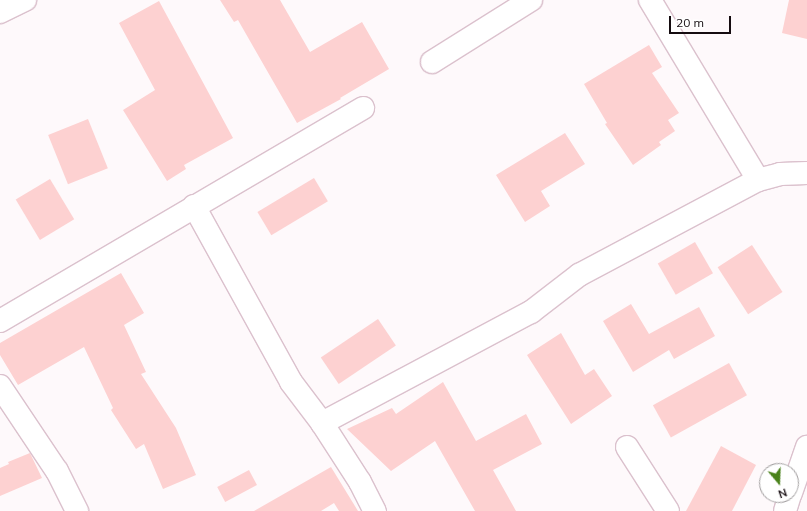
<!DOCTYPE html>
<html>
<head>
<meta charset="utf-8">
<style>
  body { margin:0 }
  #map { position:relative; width:807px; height:511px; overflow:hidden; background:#fef9fb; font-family:Mulish,sans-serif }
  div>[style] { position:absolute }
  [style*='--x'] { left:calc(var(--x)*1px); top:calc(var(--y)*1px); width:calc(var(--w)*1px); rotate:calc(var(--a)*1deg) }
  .building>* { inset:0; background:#fdd1d1; transform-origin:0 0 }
  .roads { filter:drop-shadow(1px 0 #dbc1cd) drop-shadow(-1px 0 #dbc1cd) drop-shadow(0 1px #dbc1cd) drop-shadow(0 -1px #dbc1cd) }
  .minor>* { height:22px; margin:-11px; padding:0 11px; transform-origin:11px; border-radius:11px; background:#fff }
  span { translate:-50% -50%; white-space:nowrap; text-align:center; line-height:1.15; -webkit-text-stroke:3.5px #fff; paint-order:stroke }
  .north { position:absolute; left:759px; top:463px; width:40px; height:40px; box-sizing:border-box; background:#fff; border:1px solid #a19e9f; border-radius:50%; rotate:161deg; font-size:11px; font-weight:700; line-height:16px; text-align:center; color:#150c10 }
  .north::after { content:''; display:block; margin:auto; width:14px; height:18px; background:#4a821b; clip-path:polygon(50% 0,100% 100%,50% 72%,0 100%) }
  .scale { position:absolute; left:669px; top:16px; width:62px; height:18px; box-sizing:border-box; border:2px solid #150c10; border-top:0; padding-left:5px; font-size:12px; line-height:14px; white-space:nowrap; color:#150c10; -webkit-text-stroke:3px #fff; paint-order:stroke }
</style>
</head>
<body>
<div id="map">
  <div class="building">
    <div style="clip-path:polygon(220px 0,280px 0,310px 52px,362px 22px,389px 69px,340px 98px,341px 99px,297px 123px,238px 20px,234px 22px)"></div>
    <div style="clip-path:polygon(789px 0,807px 0,807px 39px,782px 33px)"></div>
    <div style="clip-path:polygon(159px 1px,233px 138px,184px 165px,186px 169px,167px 181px,123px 110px,155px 90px,119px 23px)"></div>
    <div style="clip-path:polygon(649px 45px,662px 67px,652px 73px,679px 113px,668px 120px,675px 131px,659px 142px,661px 145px,633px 165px,605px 124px,607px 123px,584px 84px)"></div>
    <div style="left:88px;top:119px;width:53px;height:43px;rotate:68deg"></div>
    <div style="clip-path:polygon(565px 133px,585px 164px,541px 191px,550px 206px,525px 222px,496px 175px)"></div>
    <div style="left:314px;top:178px;width:27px;height:66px;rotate:59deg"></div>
    <div style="left:50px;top:179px;width:47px;height:40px;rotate:59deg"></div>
    <div style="left:695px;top:242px;width:36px;height:43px;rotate:60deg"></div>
    <div style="left:752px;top:245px;width:56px;height:41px;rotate:57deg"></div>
    <div style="clip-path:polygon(121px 273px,144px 313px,124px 325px,146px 372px,141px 374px,176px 428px,196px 475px,163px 489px,144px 444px,136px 449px,111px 410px,113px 408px,84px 347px,18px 385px,0 355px,0 343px)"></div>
    <div style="clip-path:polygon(631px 304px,649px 334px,699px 307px,715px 336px,674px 359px,669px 350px,633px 372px,603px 321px)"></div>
    <div style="left:378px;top:319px;width:32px;height:69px;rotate:56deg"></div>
    <div style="clip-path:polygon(561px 333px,585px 375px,594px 369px,612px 396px,571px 424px,527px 355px)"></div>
    <div style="left:729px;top:363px;width:37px;height:87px;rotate:61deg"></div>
    <div style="clip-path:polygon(443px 382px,476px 441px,526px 414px,542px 444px,493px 470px,516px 511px,475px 511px,435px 441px,391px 471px,347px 429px,392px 408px,396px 414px)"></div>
    <div style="clip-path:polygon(721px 446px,756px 465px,732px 511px,686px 511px)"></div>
    <div style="clip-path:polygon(30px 453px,42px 478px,0 496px,0 468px,9px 464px,8px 462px)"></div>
    <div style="clip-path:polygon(331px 467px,358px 511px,339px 511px,334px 503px,321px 511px,254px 511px)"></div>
    <div style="left:249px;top:470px;width:17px;height:36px;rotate:62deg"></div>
  </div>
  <div class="roads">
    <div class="minor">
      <div style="--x:650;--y:0;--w:210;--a:59"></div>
      <div style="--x:0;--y:12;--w:28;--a:-26"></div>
      <div style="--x:432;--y:62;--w:117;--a:-32.1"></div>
      <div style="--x:194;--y:206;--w:201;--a:61.1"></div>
      <div style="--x:291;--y:382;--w:51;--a:52.9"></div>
      <div style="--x:322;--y:423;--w:70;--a:57.2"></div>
      <div style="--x:360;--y:482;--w:33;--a:63"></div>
      <div style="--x:0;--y:321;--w:421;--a:-30.4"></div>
      <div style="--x:0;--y:386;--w:102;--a:56.2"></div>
      <div style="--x:57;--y:471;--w:45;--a:63.4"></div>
      <div style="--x:322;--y:423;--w:237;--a:-28"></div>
      <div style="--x:531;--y:312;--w:61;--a:-37.6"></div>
      <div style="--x:579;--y:275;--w:203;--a:-28"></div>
      <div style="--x:758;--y:180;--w:23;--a:-15"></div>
      <div style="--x:780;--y:174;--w:27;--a:-2"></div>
      <div style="--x:627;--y:447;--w:76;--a:57.4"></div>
      <div style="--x:791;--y:493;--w:49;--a:-70.8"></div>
      <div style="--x:785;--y:511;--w:17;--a:-73"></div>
    </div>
  </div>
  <div class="north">N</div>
  <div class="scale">20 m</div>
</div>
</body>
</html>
